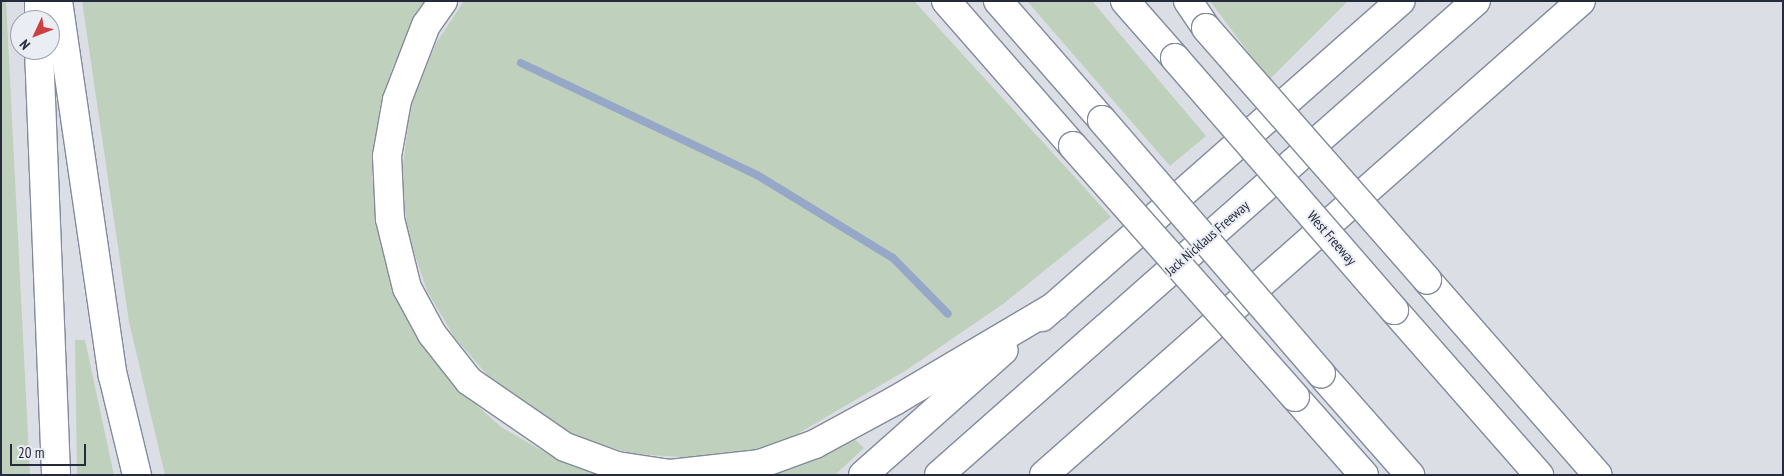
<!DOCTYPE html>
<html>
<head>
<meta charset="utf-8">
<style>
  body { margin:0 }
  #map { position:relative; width:1784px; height:476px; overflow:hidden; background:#dcdee6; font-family:"PT Sans Narrow",sans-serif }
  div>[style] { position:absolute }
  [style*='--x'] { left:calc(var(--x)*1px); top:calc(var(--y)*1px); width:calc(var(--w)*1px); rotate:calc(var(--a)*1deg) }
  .green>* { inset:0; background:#bfd0bd }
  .stream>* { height:8px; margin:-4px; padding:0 4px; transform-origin:4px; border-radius:4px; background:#96a7c7 }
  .roads { filter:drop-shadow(1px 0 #838a9c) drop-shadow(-1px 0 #838a9c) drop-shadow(0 1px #838a9c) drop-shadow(0 -1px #838a9c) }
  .motorway>* { height:28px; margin:-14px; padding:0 14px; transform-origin:14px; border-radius:14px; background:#fff }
  .bridges { filter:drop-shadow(1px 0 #838a9c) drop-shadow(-1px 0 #838a9c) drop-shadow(0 1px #838a9c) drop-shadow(0 -1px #838a9c) }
  .motorway-bridge>* { height:28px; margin:-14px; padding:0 14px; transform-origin:14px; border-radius:14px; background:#fff }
  span { translate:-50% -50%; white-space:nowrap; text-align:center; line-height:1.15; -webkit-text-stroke:4px #ebedf4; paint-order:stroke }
  .street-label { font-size:14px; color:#262b3c }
  .frame { position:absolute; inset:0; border:2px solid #262b3c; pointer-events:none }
  .north { position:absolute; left:10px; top:10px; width:50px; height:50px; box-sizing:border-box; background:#ebedf4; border:1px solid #9c9faa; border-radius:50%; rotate:227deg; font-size:14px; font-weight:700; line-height:20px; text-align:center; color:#262b3c }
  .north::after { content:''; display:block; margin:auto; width:18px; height:22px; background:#cd3f41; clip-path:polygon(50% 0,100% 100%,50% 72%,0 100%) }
  .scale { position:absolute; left:10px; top:444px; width:76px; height:22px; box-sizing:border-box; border:2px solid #262b3c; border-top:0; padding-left:6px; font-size:15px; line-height:18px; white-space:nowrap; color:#262b3c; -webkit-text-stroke:4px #ebedf4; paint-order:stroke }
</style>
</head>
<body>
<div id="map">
  <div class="green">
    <div style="clip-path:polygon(1px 1px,6px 1px,30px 475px,1px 475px)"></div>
    <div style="clip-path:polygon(82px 1px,428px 1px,393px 66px,380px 106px,372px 174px,379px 239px,392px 286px,424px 345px,465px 395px,501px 427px,557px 459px,604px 475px,165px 475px,129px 322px)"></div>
    <div style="clip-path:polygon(464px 1px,914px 1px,1111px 217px,1003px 304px,908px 369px,794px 436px,748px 453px,696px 458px,633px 454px,581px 438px,542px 419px,496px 385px,455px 338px,427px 291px,407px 231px,402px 174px,410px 108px,436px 43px)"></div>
    <div style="clip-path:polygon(1027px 1px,1092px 1px,1206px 136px,1170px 166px)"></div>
    <div style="clip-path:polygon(1210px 1px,1348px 1px,1269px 80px)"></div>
    <div style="clip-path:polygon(75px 340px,85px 340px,114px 475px,77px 475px)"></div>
    <div style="clip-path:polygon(852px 437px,864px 448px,835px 475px,764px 475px)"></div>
  </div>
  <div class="stream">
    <div style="--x:521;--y:63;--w:261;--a:25.4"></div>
    <div style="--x:757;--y:175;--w:159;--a:31.4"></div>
    <div style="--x:893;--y:258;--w:78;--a:45.5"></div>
  </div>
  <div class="roads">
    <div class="motorway">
      <div style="--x:39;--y:1;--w:19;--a:90"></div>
      <div style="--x:58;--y:1;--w:379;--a:81.7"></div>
      <div style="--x:113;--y:376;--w:102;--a:76.4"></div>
      <div style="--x:443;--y:1;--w:29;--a:125"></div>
      <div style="--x:426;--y:25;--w:80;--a:111.1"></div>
      <div style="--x:397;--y:100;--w:57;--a:100.1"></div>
      <div style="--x:387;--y:156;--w:63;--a:87.3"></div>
      <div style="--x:390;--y:219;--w:71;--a:76.2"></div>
      <div style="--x:407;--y:288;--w:52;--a:61.5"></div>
      <div style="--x:432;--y:334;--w:60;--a:51.8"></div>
      <div style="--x:469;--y:381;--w:116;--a:34.5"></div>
      <div style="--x:565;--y:447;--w:55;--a:20.1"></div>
      <div style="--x:617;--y:466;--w:54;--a:8.6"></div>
      <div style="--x:670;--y:474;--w:91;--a:-6.3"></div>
      <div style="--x:760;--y:464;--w:59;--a:-20"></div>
      <div style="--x:815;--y:444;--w:92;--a:-28.5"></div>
      <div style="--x:896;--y:400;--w:185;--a:-30.6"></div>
      <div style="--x:946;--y:1;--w:193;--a:48.8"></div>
      <div style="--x:998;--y:1;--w:158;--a:48.8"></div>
      <div style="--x:1125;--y:1;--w:76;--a:48.7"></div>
      <div style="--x:1188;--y:1;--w:32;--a:56"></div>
      <div style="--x:39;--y:50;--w:425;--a:87.7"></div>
      <div style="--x:1427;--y:280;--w:259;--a:48.8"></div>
      <div style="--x:1394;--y:310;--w:220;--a:48.7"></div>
      <div style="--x:1042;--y:317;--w:478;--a:-41.4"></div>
      <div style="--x:1321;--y:374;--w:135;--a:48.6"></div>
      <div style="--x:1295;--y:397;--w:104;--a:48.5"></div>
      <div style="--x:863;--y:475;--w:188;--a:-41.6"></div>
      <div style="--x:939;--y:475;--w:716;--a:-41.43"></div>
      <div style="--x:1044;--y:475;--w:716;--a:-41.43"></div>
    </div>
  </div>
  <div class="bridges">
    <div class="motorway-bridge">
      <div style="--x:1206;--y:28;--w:335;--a:48.7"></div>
      <div style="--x:1175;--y:58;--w:334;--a:49"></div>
      <div style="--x:1102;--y:120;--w:335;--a:49.2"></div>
      <div style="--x:1073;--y:146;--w:335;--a:48.5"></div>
    </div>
  </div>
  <div class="street-label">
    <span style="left:1207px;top:238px;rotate:-41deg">Jack Nicklaus Freeway</span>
    <span style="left:1332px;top:238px;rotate:49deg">West Freeway</span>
  </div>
  <div class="frame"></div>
  <div class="north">N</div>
  <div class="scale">20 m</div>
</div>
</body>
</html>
